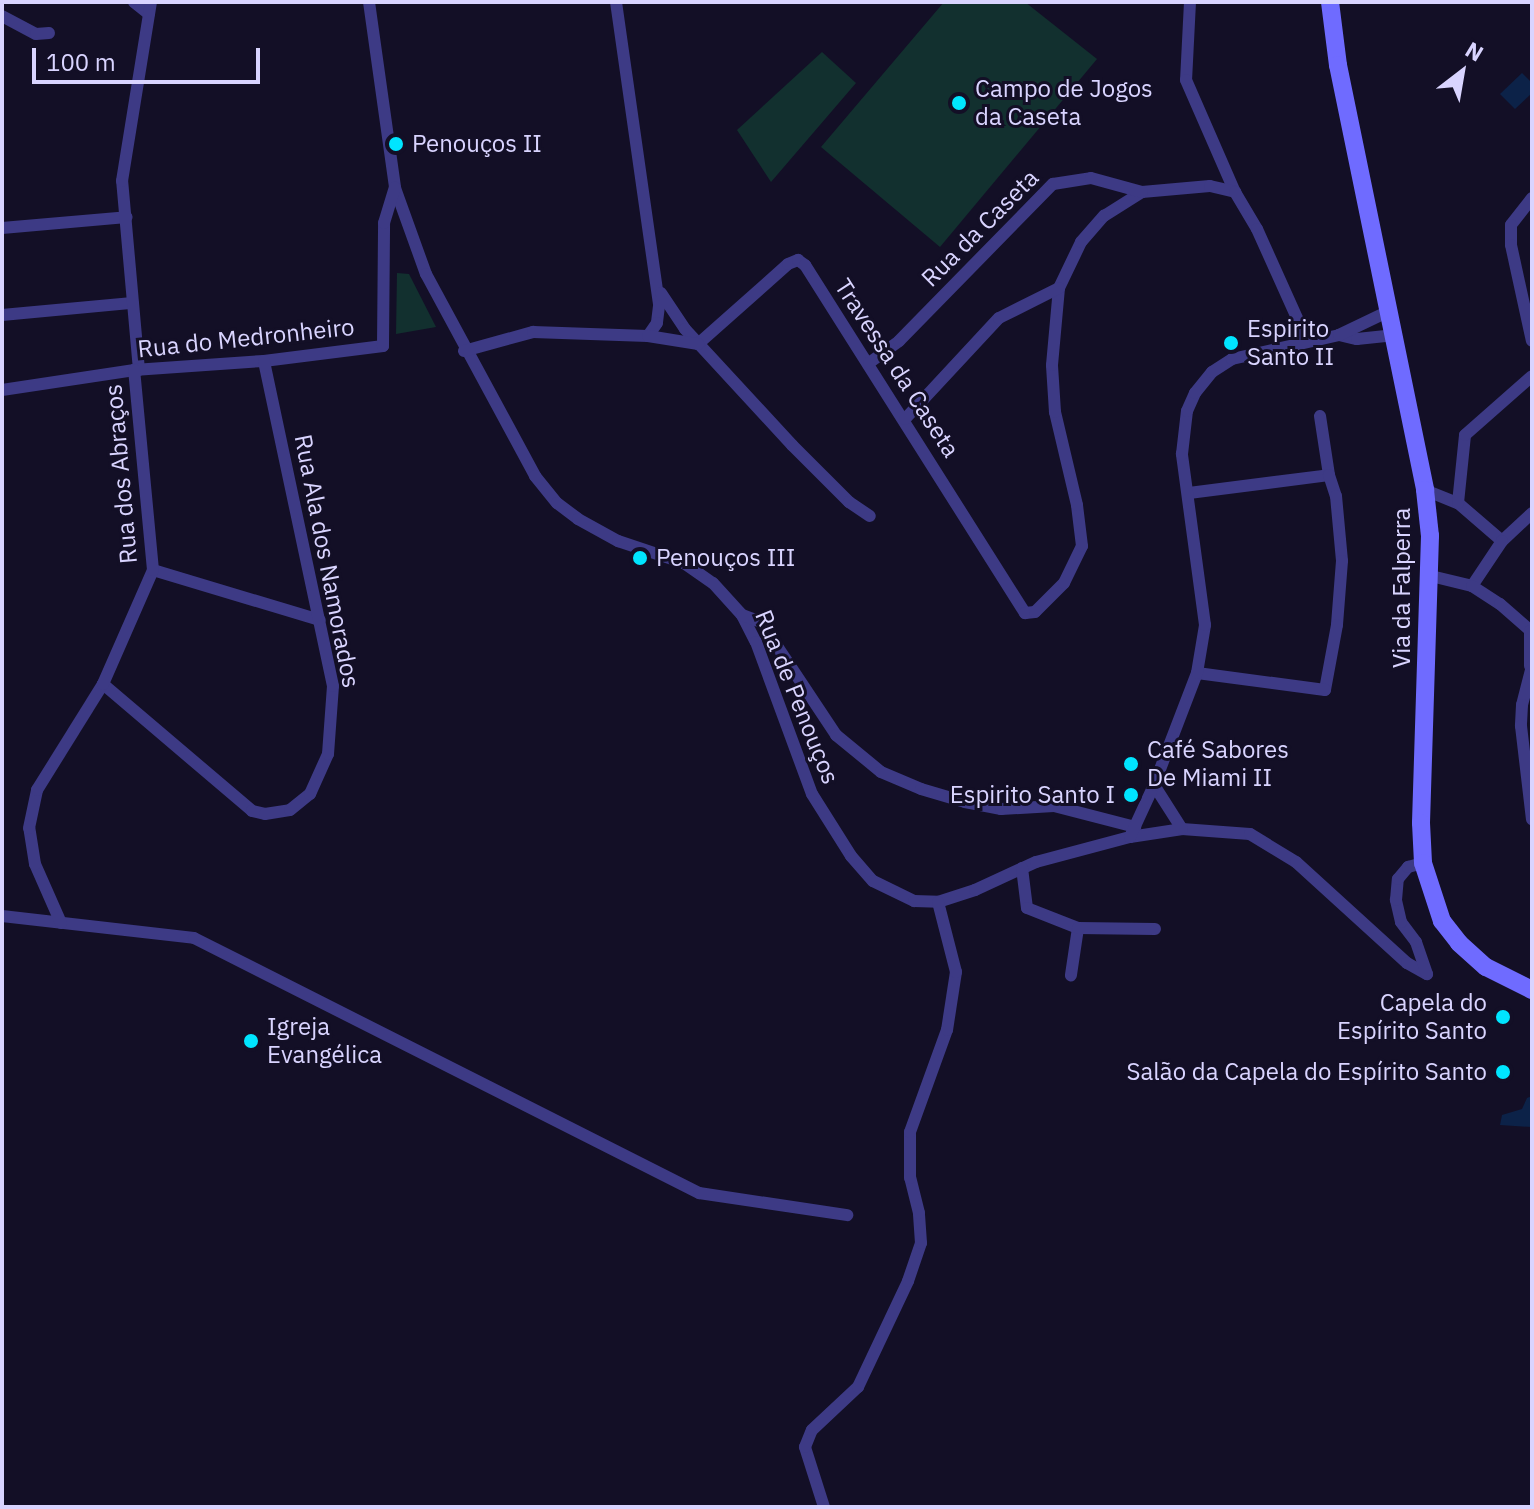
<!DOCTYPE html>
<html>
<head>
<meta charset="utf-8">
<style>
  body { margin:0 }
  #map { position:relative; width:1534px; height:1509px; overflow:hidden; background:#130f26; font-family:"IBM Plex Sans",sans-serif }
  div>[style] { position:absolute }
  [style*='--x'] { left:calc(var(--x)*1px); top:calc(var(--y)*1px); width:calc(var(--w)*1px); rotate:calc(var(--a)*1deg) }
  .green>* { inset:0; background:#12302f }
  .water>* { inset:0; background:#0c2248 }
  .minor>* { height:12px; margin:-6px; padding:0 6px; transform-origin:6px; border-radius:6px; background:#3d3a85 }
  .secondary>* { height:18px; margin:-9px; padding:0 9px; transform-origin:9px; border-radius:9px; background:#6f6bff }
  .dots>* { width:22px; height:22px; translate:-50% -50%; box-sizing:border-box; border:4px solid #130f26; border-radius:50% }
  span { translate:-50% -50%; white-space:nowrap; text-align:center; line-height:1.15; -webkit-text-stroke:6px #130f26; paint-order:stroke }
  .poi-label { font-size:24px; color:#d9d4ff }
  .left { translate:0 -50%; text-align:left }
  .right { translate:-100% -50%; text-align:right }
  .street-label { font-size:24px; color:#d9d4ff }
  .frame { position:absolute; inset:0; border:4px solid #d9d4ff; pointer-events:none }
  .north { position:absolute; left:1422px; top:32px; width:80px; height:80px; -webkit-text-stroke:6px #130f26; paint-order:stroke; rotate:31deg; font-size:22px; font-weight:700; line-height:32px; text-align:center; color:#d9d4ff }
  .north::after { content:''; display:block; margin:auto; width:28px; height:36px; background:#d9d4ff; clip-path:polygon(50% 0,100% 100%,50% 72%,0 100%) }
  .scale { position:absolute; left:32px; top:48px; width:228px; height:36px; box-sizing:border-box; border:4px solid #d9d4ff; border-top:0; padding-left:10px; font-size:24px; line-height:28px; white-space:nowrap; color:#d9d4ff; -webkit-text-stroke:6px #130f26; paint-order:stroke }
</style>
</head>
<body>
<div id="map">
  <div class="green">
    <div style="clip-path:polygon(944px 2px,1025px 2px,1097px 59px,940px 247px,821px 147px)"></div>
    <div style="clip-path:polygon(822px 52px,856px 83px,771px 182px,737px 130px)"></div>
    <div style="clip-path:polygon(397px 273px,409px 274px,436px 327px,396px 334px)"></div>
  </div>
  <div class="water">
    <div style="clip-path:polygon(1522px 73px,1532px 83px,1532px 93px,1515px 109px,1500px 94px)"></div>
    <div style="clip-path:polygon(1532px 1096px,1532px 1127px,1500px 1125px,1502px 1115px,1522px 1109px,1527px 1098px)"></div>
  </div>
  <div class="minor">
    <div style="--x:134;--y:2;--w:19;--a:39"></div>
    <div style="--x:369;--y:2;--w:188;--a:82"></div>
    <div style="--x:395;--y:188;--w:91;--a:70.2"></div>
    <div style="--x:426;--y:274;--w:230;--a:61.6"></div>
    <div style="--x:535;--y:476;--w:35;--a:51"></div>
    <div style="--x:557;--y:503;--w:26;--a:37"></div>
    <div style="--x:578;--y:519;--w:46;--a:28.8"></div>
    <div style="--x:618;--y:541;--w:70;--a:18.4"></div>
    <div style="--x:684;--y:563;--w:35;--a:35"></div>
    <div style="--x:713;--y:583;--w:43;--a:47.8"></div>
    <div style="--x:742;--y:615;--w:30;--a:63"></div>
    <div style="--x:756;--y:642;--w:162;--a:69.8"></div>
    <div style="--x:812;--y:794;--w:73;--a:57.8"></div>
    <div style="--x:851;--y:856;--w:33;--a:49"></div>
    <div style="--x:873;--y:881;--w:46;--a:26"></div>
    <div style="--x:914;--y:901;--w:24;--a:2"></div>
    <div style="--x:938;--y:902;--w:39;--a:-18"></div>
    <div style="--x:975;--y:890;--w:67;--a:-24.7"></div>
    <div style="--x:1036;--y:862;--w:97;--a:-14.9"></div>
    <div style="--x:1130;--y:837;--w:53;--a:-8.7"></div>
    <div style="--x:1182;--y:829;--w:68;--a:4.2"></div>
    <div style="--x:1250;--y:834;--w:54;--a:31.3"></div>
    <div style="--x:1296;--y:862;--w:150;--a:42.3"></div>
    <div style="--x:1407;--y:963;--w:23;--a:29"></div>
    <div style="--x:1427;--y:974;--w:34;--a:-109"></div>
    <div style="--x:1416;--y:942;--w:25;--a:-127"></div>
    <div style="--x:1401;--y:922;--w:23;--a:-103"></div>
    <div style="--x:1396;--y:900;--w:21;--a:-85"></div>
    <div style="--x:1398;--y:879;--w:16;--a:-50"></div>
    <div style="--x:1408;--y:867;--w:16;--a:-15"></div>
    <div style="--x:616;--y:2;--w:307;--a:81.9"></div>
    <div style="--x:659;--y:306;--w:17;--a:97"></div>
    <div style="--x:657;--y:323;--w:16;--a:125"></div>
    <div style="--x:1190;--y:2;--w:78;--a:92.9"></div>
    <div style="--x:1186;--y:80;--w:122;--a:66.4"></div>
    <div style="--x:2;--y:16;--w:38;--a:28"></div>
    <div style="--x:36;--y:34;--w:13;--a:-4"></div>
    <div style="--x:1532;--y:198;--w:34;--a:128"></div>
    <div style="--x:1511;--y:225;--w:20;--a:90"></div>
    <div style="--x:1511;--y:245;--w:98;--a:77.7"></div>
    <div style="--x:2;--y:228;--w:125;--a:-5"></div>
    <div style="--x:661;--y:293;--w:43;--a:56.3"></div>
    <div style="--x:685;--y:329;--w:158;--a:47.3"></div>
    <div style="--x:792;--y:445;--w:81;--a:45"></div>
    <div style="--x:849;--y:502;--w:25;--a:34"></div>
    <div style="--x:2;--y:315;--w:131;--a:-5.3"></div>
    <div style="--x:1339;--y:335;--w:18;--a:13"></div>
    <div style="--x:1357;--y:339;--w:36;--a:-6"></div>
    <div style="--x:698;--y:344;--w:120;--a:-41.6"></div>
    <div style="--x:788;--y:264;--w:11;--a:-22"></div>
    <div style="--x:798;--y:260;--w:9;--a:36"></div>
    <div style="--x:805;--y:265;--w:412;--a:57.7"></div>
    <div style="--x:1025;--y:613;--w:10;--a:-6"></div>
    <div style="--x:1035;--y:612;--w:41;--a:-45"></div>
    <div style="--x:1064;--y:583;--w:41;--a:-64.1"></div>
    <div style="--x:1082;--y:546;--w:41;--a:-97"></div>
    <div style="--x:1077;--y:505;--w:96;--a:-103.3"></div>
    <div style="--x:1055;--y:412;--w:47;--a:-93.7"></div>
    <div style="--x:1052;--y:365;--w:77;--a:-84.8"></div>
    <div style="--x:1059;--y:288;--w:51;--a:-64.4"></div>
    <div style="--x:1081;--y:242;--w:35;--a:-49"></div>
    <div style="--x:1104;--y:216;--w:45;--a:-32.3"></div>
    <div style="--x:1142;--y:192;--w:68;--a:-5"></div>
    <div style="--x:1210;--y:186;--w:26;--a:13"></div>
    <div style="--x:1235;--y:192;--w:43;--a:59.3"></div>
    <div style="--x:1257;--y:229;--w:122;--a:65.8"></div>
    <div style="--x:464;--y:351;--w:72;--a:-15.4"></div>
    <div style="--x:533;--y:332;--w:115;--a:2"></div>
    <div style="--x:648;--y:336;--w:51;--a:9.1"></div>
    <div style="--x:869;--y:363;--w:37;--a:-36"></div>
    <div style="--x:899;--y:341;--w:220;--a:-45.6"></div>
    <div style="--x:1053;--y:184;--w:38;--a:-9"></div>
    <div style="--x:1091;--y:178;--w:53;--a:15.4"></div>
    <div style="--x:139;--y:370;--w:190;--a:-95.1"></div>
    <div style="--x:122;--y:181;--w:181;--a:-80.8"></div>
    <div style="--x:2;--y:390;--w:134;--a:-8.6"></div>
    <div style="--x:134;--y:370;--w:130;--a:-4"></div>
    <div style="--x:264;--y:361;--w:120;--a:-7.2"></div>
    <div style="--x:383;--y:346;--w:123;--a:-89.5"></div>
    <div style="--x:384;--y:223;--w:37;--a:-73"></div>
    <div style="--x:1320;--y:416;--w:60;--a:81.3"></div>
    <div style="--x:905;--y:419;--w:138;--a:-47.1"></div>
    <div style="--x:999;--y:318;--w:67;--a:-26.6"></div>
    <div style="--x:1425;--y:490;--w:35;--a:22"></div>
    <div style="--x:1458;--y:503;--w:58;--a:40.8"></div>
    <div style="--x:1502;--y:541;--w:41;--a:-43"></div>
    <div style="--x:1189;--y:493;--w:141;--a:-7.3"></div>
    <div style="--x:1329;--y:475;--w:22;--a:72"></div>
    <div style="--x:1336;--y:496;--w:65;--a:84.7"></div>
    <div style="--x:1342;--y:561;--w:64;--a:94.5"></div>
    <div style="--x:1337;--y:625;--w:66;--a:100.5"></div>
    <div style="--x:1325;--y:690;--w:129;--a:-172.4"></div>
    <div style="--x:1458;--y:503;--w:68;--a:-84.1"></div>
    <div style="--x:1465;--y:435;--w:89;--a:-41.4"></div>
    <div style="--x:153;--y:570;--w:174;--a:16.7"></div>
    <div style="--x:1431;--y:576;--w:42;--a:13.7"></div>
    <div style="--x:1472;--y:586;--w:54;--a:-56.3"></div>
    <div style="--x:1472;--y:586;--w:33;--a:33"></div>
    <div style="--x:1500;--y:604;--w:43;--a:41.2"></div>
    <div style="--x:742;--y:615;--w:20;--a:20"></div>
    <div style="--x:761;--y:622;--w:136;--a:56.4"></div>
    <div style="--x:836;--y:735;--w:58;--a:39.4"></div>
    <div style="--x:881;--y:772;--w:43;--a:23"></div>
    <div style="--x:921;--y:789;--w:46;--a:16.5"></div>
    <div style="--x:965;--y:802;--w:37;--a:11"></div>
    <div style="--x:1001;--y:809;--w:53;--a:-3.2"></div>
    <div style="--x:1054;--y:806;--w:84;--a:14.5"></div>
    <div style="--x:1530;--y:631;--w:35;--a:90"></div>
    <div style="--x:1532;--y:666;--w:40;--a:104.4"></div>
    <div style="--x:1522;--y:705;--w:21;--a:93"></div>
    <div style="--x:1521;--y:726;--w:94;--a:83.3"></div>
    <div style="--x:103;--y:684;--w:196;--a:40.4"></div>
    <div style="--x:252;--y:811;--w:13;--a:13"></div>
    <div style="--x:265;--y:814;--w:25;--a:-9"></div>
    <div style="--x:290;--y:810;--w:26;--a:-39"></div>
    <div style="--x:310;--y:794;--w:44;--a:-65.8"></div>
    <div style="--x:328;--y:754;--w:68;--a:-85.8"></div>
    <div style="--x:333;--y:686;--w:332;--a:-102"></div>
    <div style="--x:1154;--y:785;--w:52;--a:57.5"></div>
    <div style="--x:1130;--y:837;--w:57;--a:-65.2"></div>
    <div style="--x:1154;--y:785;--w:120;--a:-69"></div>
    <div style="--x:1197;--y:673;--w:49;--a:-80.5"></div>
    <div style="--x:1205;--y:625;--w:173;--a:-97.7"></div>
    <div style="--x:1182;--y:454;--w:43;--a:-83.4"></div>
    <div style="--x:1187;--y:411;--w:20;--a:-66"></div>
    <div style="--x:1195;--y:393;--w:27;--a:-51"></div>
    <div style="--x:1212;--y:372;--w:24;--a:-33"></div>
    <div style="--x:1232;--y:359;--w:110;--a:-12.6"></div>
    <div style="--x:1339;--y:335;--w:55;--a:-25.6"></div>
    <div style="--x:1022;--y:868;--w:40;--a:82.9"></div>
    <div style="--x:1027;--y:908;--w:55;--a:21.4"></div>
    <div style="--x:1078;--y:928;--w:48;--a:98.5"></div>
    <div style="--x:2;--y:916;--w:193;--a:6.5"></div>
    <div style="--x:194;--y:938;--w:566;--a:26.79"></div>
    <div style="--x:699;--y:1193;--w:150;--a:8.5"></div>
    <div style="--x:61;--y:923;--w:64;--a:-113.8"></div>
    <div style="--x:35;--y:864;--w:36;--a:-99"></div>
    <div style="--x:29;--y:828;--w:39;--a:-78"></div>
    <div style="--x:37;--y:790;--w:125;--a:-58.1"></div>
    <div style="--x:103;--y:684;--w:124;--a:-66.3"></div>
    <div style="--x:153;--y:570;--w:201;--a:-95.4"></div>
    <div style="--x:1078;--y:928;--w:77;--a:0.7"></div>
    <div style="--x:824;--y:1507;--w:63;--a:-107.6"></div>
    <div style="--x:805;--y:1447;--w:18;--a:-68"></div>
    <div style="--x:812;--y:1430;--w:63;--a:-43.1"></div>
    <div style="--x:858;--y:1387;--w:117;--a:-64.7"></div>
    <div style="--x:908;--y:1281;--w:40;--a:-71.1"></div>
    <div style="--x:921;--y:1243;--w:30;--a:-94"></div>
    <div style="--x:919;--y:1213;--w:36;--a:-104"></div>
    <div style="--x:910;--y:1178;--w:46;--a:-90"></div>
    <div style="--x:910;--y:1132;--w:109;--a:-70.1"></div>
    <div style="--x:947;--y:1030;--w:59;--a:-81.2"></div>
    <div style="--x:956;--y:972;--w:72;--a:-104.4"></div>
  </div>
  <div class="secondary">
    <div style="--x:1330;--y:2;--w:64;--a:82.8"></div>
    <div style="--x:1338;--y:65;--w:434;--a:78.4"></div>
    <div style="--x:1425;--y:490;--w:46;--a:83.8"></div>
    <div style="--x:1430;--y:536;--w:287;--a:91.8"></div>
    <div style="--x:1421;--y:823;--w:40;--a:87.1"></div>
    <div style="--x:1423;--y:863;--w:61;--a:71.9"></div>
    <div style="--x:1442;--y:921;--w:28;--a:52"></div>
    <div style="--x:1459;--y:943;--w:36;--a:42"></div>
    <div style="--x:1486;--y:967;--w:51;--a:26.6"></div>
  </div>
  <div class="dots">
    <div style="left:959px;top:103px;background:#00e5ff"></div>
    <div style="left:396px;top:144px;background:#00e5ff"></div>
    <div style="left:1231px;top:343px;background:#00e5ff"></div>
    <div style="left:640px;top:558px;background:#00e5ff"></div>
    <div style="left:1131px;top:764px;background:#00e5ff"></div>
    <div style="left:1131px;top:795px;background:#00e5ff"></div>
    <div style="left:1503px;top:1017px;background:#00e5ff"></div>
    <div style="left:251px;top:1041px;background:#00e5ff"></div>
    <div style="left:1503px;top:1072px;background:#00e5ff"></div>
  </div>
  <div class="poi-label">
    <span class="left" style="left:975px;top:103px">Campo de Jogos<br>da Caseta</span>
    <span class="left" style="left:412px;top:144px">Penouços II</span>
    <span class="left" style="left:1247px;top:343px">Espirito<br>Santo II</span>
    <span class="left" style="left:656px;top:558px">Penouços III</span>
    <span class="left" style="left:1147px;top:764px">Café Sabores<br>De Miami II</span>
    <span class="right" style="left:1115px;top:795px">Espirito Santo I</span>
    <span class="right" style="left:1487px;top:1017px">Capela do<br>Espírito Santo</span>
    <span class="left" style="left:267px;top:1041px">Igreja<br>Evangélica</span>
    <span class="right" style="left:1487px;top:1072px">Salão da Capela do Espírito Santo</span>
  </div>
  <div class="street-label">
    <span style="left:980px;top:228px;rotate:-45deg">Rua da Caseta</span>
    <span style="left:246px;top:338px;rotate:-6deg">Rua do Medronheiro</span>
    <span style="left:897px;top:368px;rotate:57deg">Travessa da Caseta</span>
    <span style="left:121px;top:474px;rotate:-95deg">Rua dos Abraços</span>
    <span style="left:327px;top:561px;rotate:79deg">Rua Ala dos Namorados</span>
    <span style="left:1402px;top:588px;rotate:-90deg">Via da Falperra</span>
    <span style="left:797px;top:697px;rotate:68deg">Rua de Penouços</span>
  </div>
  <div class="frame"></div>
  <div class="north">N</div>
  <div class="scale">100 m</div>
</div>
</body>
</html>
